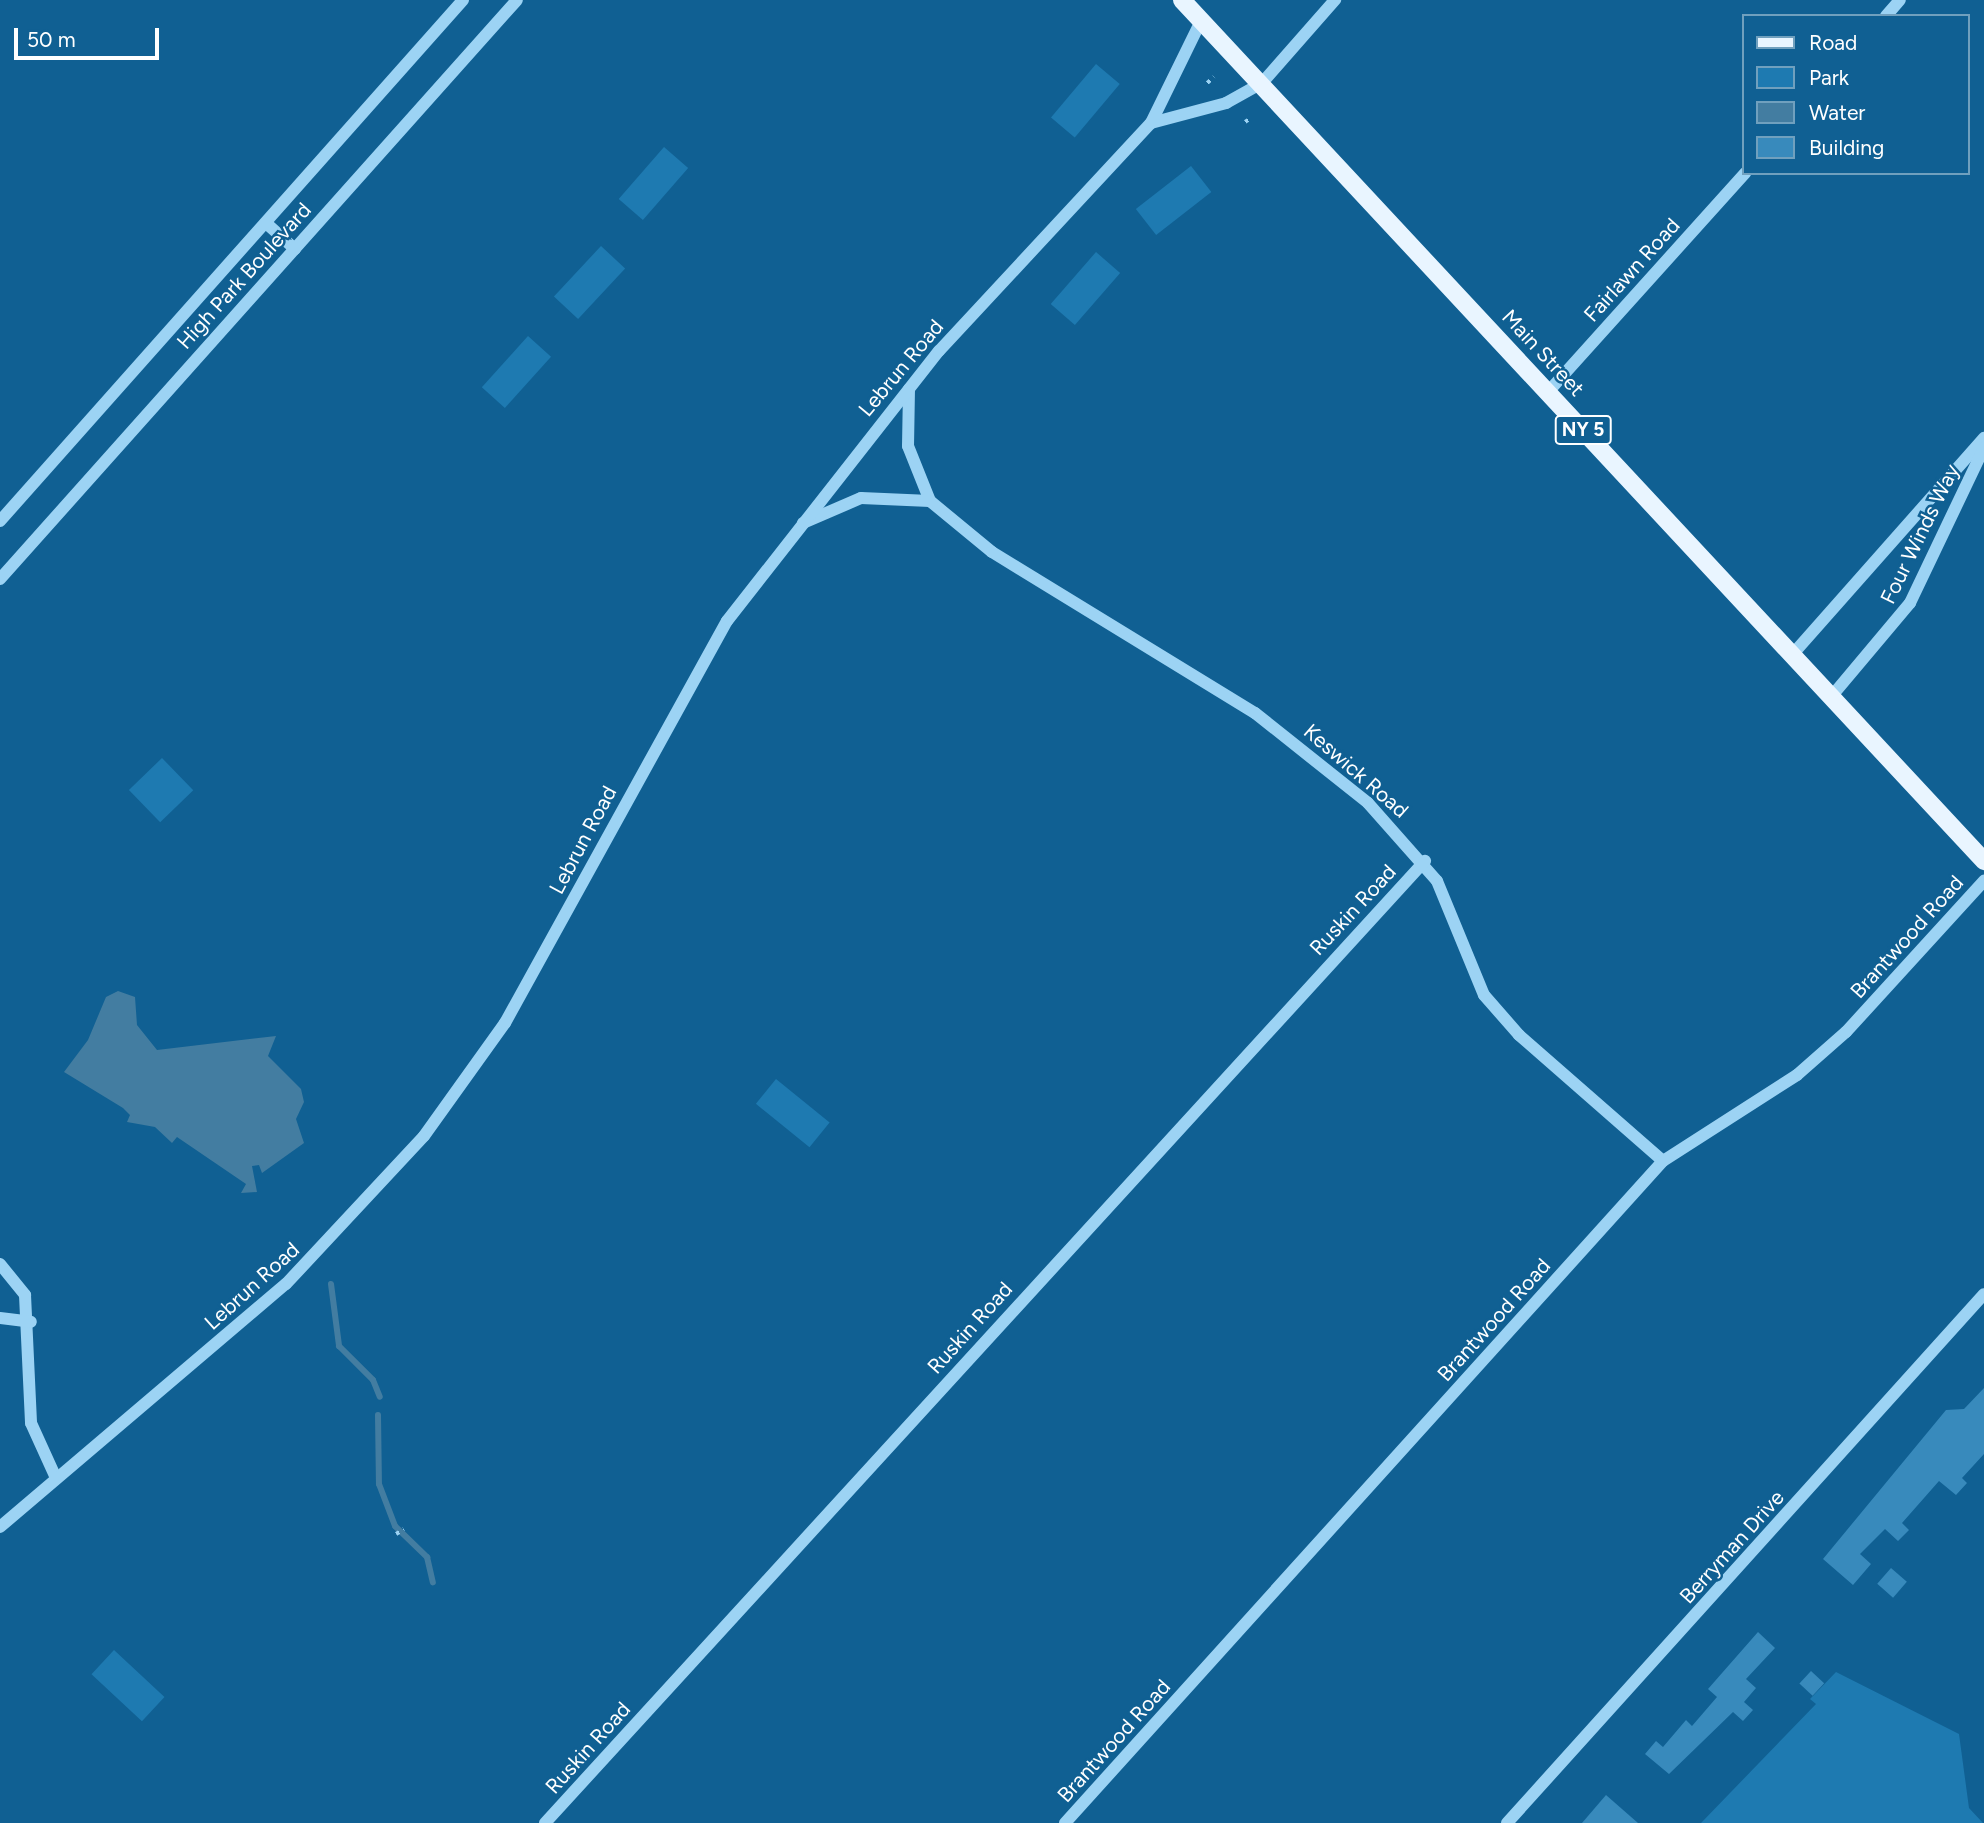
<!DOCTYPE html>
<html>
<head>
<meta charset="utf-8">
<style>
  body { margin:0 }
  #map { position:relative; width:1984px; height:1823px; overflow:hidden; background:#106093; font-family:Figtree,sans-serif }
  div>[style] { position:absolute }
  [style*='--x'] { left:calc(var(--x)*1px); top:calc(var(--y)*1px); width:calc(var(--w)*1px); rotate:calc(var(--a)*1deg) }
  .green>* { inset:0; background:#1e7ab1; transform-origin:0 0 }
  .water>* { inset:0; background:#437da1 }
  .stream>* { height:6px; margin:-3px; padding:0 3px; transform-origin:3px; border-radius:3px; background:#437da1 }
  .building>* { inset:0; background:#388abc; transform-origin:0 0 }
  .path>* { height:3.5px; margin-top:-1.75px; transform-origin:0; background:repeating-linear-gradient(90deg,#9cd3f4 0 3.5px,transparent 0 8.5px) }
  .minor>* { height:12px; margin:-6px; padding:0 6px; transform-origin:6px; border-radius:6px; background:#9cd3f4 }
  .major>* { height:18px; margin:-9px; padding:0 9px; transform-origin:9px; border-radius:9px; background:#e9f5ff }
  span { translate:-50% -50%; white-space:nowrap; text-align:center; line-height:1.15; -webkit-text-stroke:5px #106093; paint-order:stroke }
  .shield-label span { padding:2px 5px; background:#106093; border:2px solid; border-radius:5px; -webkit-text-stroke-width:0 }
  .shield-label { font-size:19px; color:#fff; font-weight:700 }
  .street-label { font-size:21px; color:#fff }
  .legend { position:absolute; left:1742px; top:14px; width:228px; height:161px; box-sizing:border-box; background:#106093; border:2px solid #70a0be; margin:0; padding:9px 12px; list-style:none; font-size:21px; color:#fff }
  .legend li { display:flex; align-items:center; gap:14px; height:35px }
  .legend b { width:35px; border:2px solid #70a0be }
  .scale { position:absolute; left:14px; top:28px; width:145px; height:32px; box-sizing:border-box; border:4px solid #fff; border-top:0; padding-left:9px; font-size:21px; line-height:24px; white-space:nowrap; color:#fff; -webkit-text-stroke:5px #106093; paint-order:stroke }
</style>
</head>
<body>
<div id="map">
  <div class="green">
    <div style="left:1096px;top:64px;width:31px;height:70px;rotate:40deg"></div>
    <div style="left:664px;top:147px;width:32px;height:69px;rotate:41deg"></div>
    <div style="left:1191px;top:166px;width:33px;height:70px;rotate:52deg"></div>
    <div style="left:601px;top:246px;width:33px;height:69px;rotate:43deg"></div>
    <div style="left:1096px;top:252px;width:32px;height:69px;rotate:41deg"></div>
    <div style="left:528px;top:336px;width:31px;height:69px;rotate:42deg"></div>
    <div style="left:162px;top:758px;width:45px;height:46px;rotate:46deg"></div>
    <div style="left:776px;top:1079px;width:69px;height:32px;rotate:39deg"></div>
    <div style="left:114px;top:1650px;width:69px;height:33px;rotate:43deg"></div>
    <div style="clip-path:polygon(1836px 1672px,1959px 1734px,1969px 1808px,1983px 1823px,1701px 1823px,1816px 1704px,1810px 1699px)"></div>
  </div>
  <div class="water">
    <div style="clip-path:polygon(118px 991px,135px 997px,137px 1025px,157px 1050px,276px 1036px,268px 1056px,301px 1089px,304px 1102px,296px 1119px,304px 1143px,262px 1173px,259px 1165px,252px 1166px,257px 1192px,241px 1193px,246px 1184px,177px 1137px,172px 1143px,155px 1127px,127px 1122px,130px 1115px,123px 1108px,64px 1072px,88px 1040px,106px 997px)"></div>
  </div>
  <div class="stream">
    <div style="--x:331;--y:1284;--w:63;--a:82.6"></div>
    <div style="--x:339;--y:1346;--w:48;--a:45"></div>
    <div style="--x:373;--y:1380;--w:18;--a:68"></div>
    <div style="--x:378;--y:1415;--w:69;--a:89.2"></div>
    <div style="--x:379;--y:1484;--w:45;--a:69.1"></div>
    <div style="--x:395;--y:1526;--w:45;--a:44.1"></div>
    <div style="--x:427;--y:1557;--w:26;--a:77"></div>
  </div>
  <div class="building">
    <div style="clip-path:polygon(1984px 1388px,1984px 1454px,1962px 1478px,1967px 1483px,1956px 1495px,1939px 1481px,1902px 1523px,1909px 1530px,1898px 1541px,1885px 1529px,1860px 1554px,1871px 1564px,1853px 1585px,1823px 1559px,1946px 1410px,1964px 1409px)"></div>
    <div style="left:1891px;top:1568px;width:21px;height:21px;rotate:41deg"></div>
    <div style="clip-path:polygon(1758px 1632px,1775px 1648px,1746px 1679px,1756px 1688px,1744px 1702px,1753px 1710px,1743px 1721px,1733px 1712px,1669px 1774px,1645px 1754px,1656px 1741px,1663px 1747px,1686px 1720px,1692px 1726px,1717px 1697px,1708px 1689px)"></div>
    <div style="left:1811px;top:1671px;width:18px;height:17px;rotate:43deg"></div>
    <div style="clip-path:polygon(1606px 1795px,1638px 1823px,1582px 1823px)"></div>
  </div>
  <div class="path">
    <div style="--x:1207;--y:83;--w:9;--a:-41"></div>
    <div style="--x:1245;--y:122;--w:7;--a:-34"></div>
    <div style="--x:396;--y:1534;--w:9;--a:-32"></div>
  </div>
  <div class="minor">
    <div style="--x:1886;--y:16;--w:21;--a:-49"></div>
    <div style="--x:1151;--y:123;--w:78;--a:-14.9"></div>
    <div style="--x:1226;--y:103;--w:41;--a:-29.1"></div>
    <div style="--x:1262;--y:83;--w:111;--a:-48.7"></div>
    <div style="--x:266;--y:223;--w:39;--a:42"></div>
    <div style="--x:909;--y:389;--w:57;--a:91"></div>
    <div style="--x:908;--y:446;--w:59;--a:68.2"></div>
    <div style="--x:930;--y:501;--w:80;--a:39.4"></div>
    <div style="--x:992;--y:552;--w:308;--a:31.5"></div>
    <div style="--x:1255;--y:713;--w:144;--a:38.5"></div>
    <div style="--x:1368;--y:803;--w:104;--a:48.5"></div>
    <div style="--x:1437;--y:881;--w:123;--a:67.6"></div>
    <div style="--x:1484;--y:995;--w:53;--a:48.8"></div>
    <div style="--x:1519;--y:1035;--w:191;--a:41.2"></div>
    <div style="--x:1548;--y:392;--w:295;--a:-48"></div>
    <div style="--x:0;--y:521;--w:697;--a:-48.37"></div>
    <div style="--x:803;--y:523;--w:63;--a:-23.3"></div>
    <div style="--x:861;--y:498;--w:69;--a:2.5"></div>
    <div style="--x:0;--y:579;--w:776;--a:-48.24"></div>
    <div style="--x:1792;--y:655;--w:290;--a:-48.5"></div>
    <div style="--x:1831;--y:697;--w:123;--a:-50"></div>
    <div style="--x:1910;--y:603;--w:172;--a:-64.5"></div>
    <div style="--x:0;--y:1264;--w:40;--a:51"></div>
    <div style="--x:25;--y:1295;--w:128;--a:87.3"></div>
    <div style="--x:31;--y:1423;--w:58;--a:65.6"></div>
    <div style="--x:0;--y:1318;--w:31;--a:7"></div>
    <div style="--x:0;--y:1527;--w:375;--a:-40.4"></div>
    <div style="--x:286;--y:1284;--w:202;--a:-47"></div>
    <div style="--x:424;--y:1136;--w:139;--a:-54.4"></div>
    <div style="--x:505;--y:1023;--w:459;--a:-61.1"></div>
    <div style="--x:727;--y:621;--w:343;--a:-51.9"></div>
    <div style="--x:939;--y:351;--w:311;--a:-47.1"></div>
    <div style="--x:1151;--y:123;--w:114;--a:-63.9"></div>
    <div style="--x:545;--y:1823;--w:1304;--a:-47.55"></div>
    <div style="--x:1065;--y:1823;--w:892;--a:-47.91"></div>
    <div style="--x:1663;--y:1161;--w:159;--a:-32.7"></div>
    <div style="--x:1797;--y:1075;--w:65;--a:-41.3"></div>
    <div style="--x:1846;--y:1032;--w:205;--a:-47.6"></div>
    <div style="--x:1507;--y:1823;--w:712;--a:-47.96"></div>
  </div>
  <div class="major">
    <div style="--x:1182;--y:0;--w:1177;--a:47.03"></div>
  </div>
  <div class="shield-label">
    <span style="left:1583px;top:430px">NY 5</span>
  </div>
  <div class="street-label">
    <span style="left:1632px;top:270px;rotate:-48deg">Fairlawn Road</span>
    <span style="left:244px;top:276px;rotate:-48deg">High Park Boulevard</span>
    <span style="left:1543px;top:353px;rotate:47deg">Main Street</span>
    <span style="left:901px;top:368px;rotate:-50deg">Lebrun Road</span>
    <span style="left:1920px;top:534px;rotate:-64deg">Four Winds Way</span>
    <span style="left:1356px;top:771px;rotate:41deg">Keswick Road</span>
    <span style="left:583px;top:840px;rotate:-62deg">Lebrun Road</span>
    <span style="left:1353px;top:910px;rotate:-47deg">Ruskin Road</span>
    <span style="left:1907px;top:937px;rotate:-48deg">Brantwood Road</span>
    <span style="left:252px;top:1286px;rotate:-42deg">Lebrun Road</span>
    <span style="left:1494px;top:1320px;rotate:-48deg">Brantwood Road</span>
    <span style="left:970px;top:1328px;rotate:-48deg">Ruskin Road</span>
    <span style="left:1732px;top:1547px;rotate:-48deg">Berryman Drive</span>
    <span style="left:1114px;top:1741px;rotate:-48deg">Brantwood Road</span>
    <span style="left:588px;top:1748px;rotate:-48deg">Ruskin Road</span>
  </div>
  <ul class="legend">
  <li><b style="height:9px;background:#e9f5ff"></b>Road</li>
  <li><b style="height:19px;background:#1e7ab1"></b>Park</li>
  <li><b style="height:19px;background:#437da1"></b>Water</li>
  <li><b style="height:19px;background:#388abc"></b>Building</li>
  </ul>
  <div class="scale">50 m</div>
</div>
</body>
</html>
